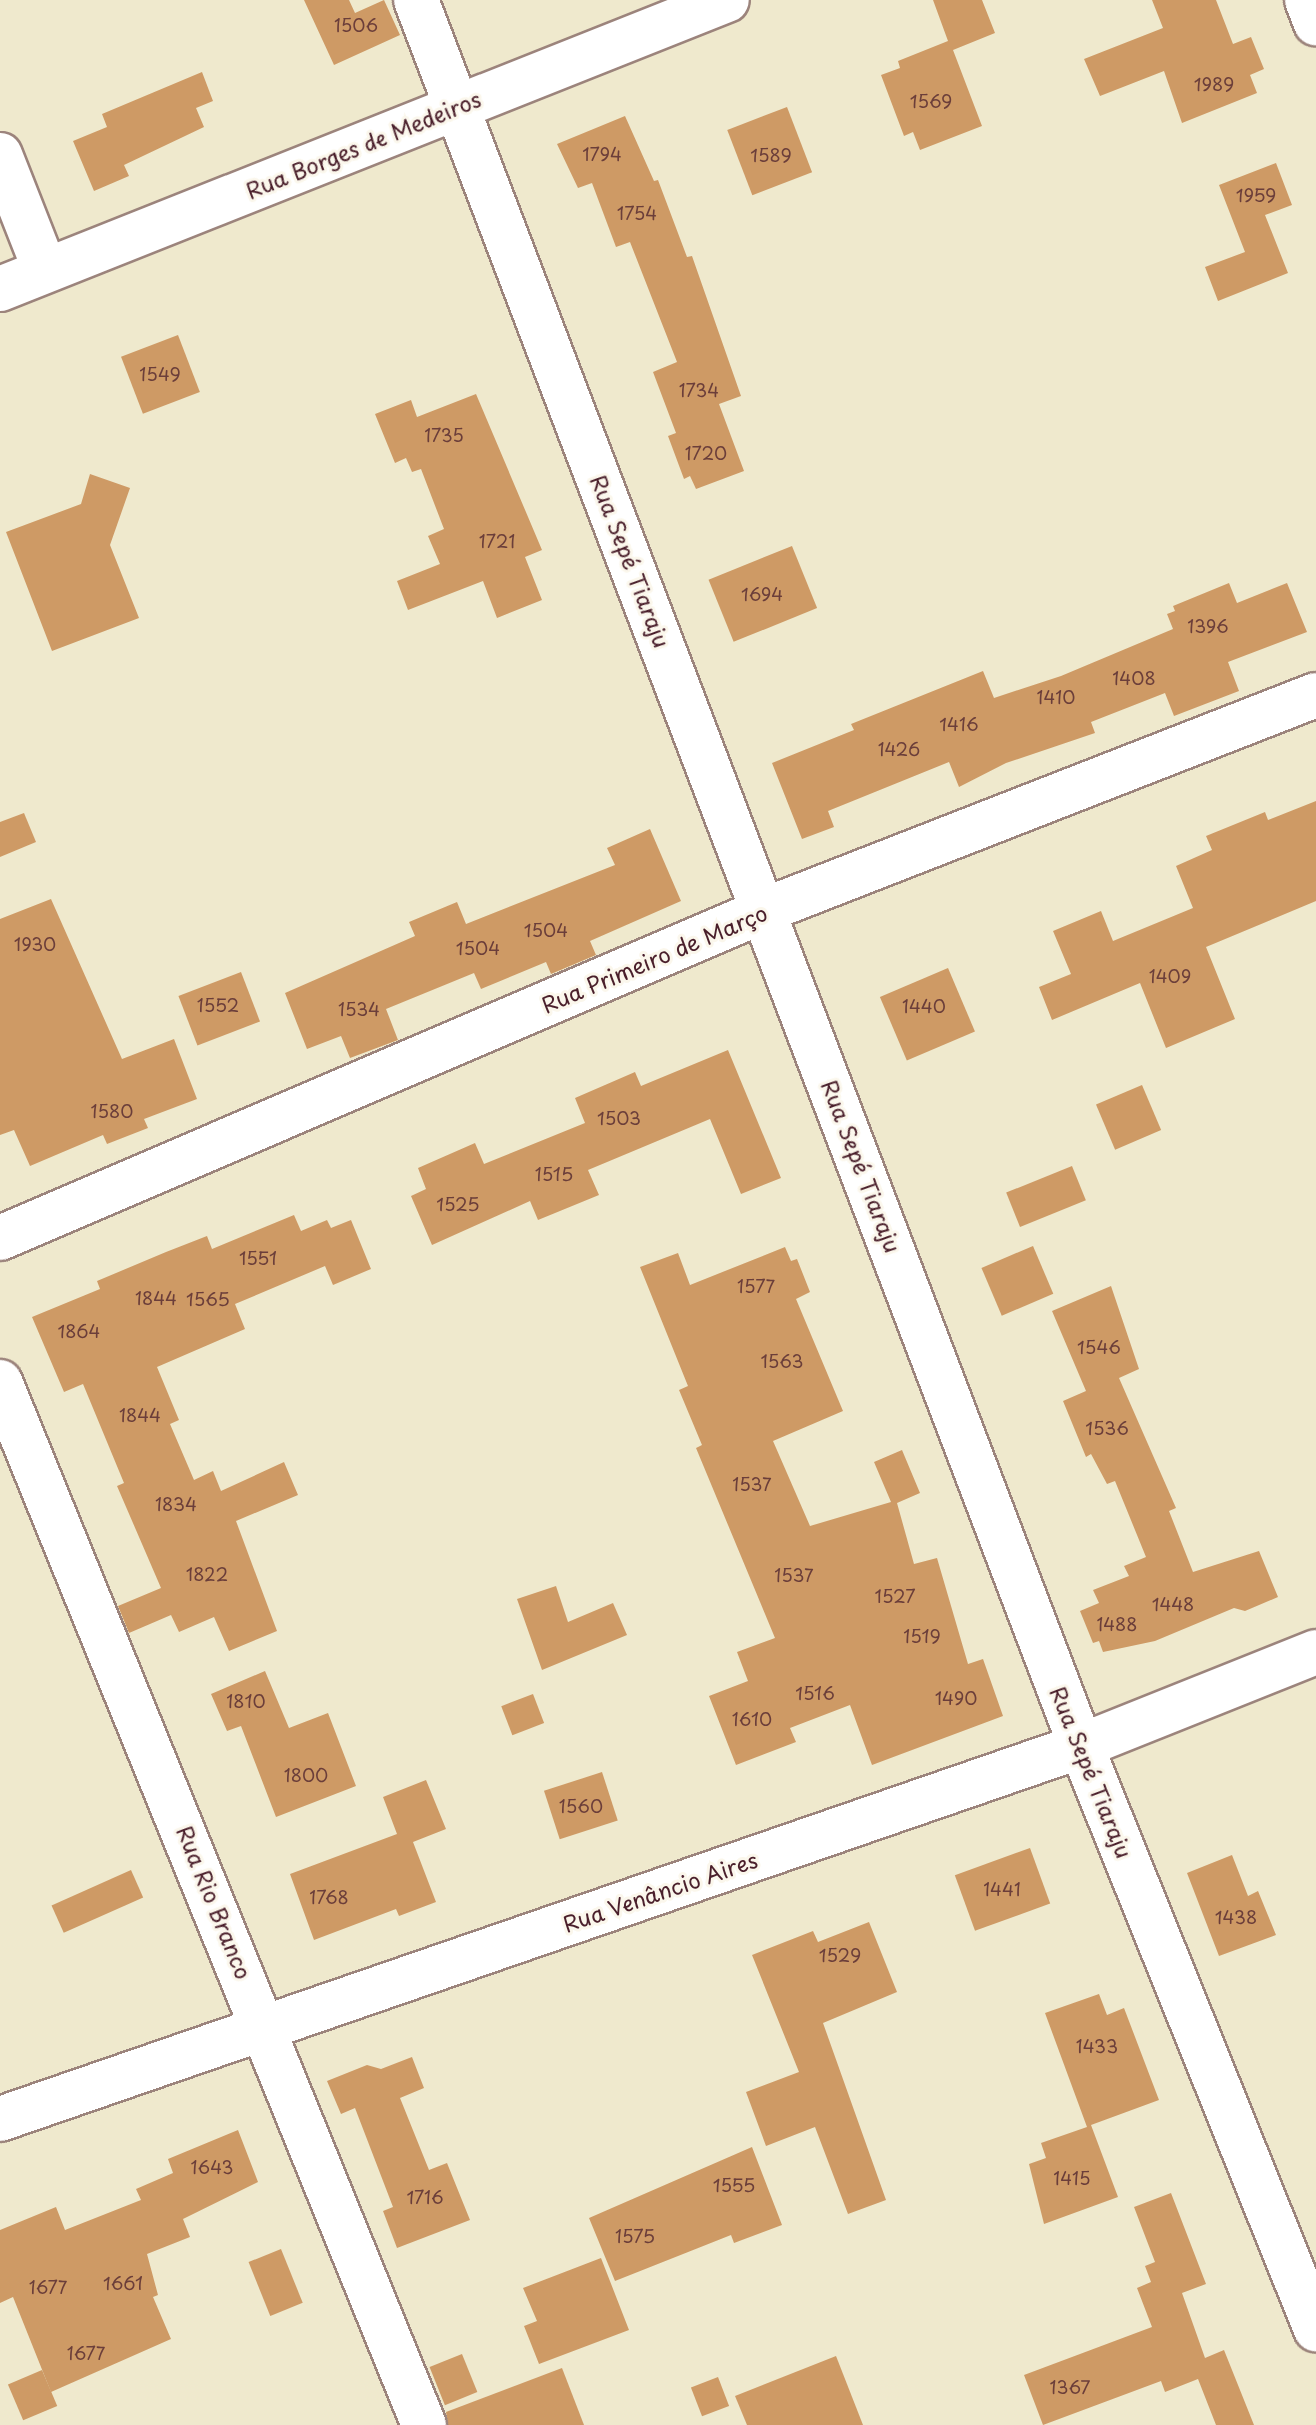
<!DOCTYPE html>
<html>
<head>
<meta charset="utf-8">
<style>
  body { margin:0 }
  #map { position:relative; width:1316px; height:2425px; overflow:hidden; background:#efe9cd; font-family:"Playpen Sans",sans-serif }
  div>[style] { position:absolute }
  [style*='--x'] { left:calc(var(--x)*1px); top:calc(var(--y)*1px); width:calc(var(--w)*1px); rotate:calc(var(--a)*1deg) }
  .building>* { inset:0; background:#ce9a65; transform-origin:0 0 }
  .roads { filter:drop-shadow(2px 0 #9c847c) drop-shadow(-2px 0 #9c847c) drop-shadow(0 2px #9c847c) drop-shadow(0 -2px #9c847c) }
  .minor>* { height:44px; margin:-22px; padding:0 22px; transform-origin:22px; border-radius:22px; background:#fff }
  span { translate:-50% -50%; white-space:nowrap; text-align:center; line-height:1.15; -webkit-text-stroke:6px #fbf7ec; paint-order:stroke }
  .number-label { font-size:18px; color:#6b3e3a }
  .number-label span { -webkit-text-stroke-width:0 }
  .street-label { font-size:22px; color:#4a1f2b }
</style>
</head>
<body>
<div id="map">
  <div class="building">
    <div style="clip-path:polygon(304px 0,349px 0,355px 13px,384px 0,400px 35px,334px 65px)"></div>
    <div style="clip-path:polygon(933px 0,982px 0,995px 33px,953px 50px,982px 126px,920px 150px,913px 132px,904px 136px,881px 75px,900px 68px,898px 61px,948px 41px)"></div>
    <div style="clip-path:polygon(1152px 0,1216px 0,1233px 44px,1251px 37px,1264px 69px,1250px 75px,1257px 93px,1182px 123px,1164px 71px,1100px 96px,1084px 59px,1163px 28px)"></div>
    <div style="clip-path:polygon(202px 72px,213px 101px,196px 108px,204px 127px,124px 165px,129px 176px,94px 191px,73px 141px,107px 127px,102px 114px)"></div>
    <div style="left:787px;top:107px;width:70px;height:64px;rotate:69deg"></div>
    <div style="clip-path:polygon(625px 116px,654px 181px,658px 180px,687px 257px,692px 256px,741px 396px,719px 404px,744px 471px,696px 489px,690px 476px,684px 479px,668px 436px,676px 433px,653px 372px,677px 362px,630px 242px,616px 247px,592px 183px,578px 188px,557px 144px)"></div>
    <div style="clip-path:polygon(1276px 163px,1292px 205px,1265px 215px,1288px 273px,1218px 301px,1205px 267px,1245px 252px,1219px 185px)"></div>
    <div style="left:178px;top:335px;width:61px;height:61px;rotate:69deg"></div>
    <div style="clip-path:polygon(476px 394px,542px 550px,525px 557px,542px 600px,497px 618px,483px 581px,408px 610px,397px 581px,440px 564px,428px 536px,444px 529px,421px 469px,412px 472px,406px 458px,395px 463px,375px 414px,411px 400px,417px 417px)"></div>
    <div style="clip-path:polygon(90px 474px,130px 488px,110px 545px,139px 618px,52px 651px,6px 532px,81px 504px)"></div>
    <div style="left:792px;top:546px;width:67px;height:90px;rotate:68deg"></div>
    <div style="clip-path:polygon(1229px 583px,1237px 603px,1287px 583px,1307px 632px,1228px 662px,1239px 691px,1174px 716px,1165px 693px,1091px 722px,1095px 733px,1006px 763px,959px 787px,949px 762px,828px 811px,834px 827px,802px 839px,772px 763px,854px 730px,851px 724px,983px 671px,994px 698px,1061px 676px,1173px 629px,1167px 614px,1175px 611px,1173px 606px)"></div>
    <div style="clip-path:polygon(1316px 801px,1316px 901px,1206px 947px,1235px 1019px,1166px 1048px,1140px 983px,1052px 1020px,1039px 987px,1071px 974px,1053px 931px,1101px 911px,1113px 941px,1193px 908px,1176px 866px,1212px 850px,1206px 836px,1265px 812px,1268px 820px)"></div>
    <div style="clip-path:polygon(24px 813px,36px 842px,0 857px,0 822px)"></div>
    <div style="clip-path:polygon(650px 829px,681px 901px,590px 941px,596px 955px,551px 974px,546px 962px,481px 989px,474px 973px,386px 1009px,398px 1040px,350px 1058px,341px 1036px,307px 1049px,285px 993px,415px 936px,409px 922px,457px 902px,466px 924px,615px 865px,607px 848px)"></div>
    <div style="clip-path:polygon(51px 899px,122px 1059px,174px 1039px,197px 1099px,144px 1119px,148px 1128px,107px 1144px,103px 1135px,30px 1166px,14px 1130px,0 1135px,0 919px)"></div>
    <div style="left:948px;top:968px;width:69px;height:74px;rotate:67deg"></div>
    <div style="left:241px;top:972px;width:53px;height:67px;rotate:69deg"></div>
    <div style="clip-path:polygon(728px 1050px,781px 1178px,741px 1194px,710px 1119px,588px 1170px,599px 1195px,538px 1220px,530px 1201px,432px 1245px,411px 1196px,426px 1189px,418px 1168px,475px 1143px,484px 1164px,585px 1123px,575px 1098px,635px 1072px,641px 1086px)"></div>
    <div style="left:1142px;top:1085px;width:49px;height:50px;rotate:67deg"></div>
    <div style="left:1072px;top:1166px;width:37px;height:71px;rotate:68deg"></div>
    <div style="clip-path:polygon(294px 1215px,301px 1231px,327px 1220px,331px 1228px,351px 1220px,371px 1269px,333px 1285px,325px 1266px,235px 1304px,245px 1329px,157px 1367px,179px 1420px,170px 1424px,194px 1480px,213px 1471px,221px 1491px,284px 1462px,298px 1495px,236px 1521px,277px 1631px,229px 1651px,214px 1617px,179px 1632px,171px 1615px,129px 1633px,118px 1606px,161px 1588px,117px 1486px,124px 1483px,83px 1384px,64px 1392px,32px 1317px,100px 1289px,97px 1281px,166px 1252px,207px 1236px,212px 1249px)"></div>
    <div style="left:1033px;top:1246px;width:52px;height:56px;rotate:67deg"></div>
    <div style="clip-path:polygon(785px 1247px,791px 1261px,797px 1259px,810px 1292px,796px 1299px,843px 1411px,773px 1441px,810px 1526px,891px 1502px,874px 1462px,902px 1450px,920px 1493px,897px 1503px,914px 1564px,937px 1558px,968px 1664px,983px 1659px,1003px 1716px,872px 1765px,850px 1705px,790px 1728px,796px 1742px,736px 1765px,709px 1696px,748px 1681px,737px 1652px,775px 1638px,696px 1448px,702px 1445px,679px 1390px,688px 1386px,640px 1267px,678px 1253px,690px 1285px)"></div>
    <div style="clip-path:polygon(1111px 1286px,1139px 1369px,1119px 1378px,1176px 1508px,1169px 1511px,1193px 1572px,1259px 1551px,1278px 1597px,1245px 1611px,1234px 1608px,1155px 1641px,1103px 1652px,1099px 1641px,1093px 1643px,1080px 1611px,1099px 1603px,1093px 1590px,1129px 1576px,1124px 1566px,1146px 1557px,1115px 1481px,1107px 1484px,1091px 1454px,1086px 1457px,1063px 1401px,1086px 1391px,1052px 1311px)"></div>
    <div style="clip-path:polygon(556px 1586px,568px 1622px,613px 1603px,627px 1635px,542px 1670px,517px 1599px)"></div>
    <div style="clip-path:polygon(265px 1671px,289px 1728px,328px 1713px,356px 1786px,276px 1817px,241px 1726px,227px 1731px,211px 1694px)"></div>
    <div style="left:533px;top:1694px;width:31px;height:34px;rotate:69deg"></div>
    <div style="left:602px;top:1772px;width:51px;height:61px;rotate:72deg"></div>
    <div style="clip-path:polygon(426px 1780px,446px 1829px,413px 1842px,436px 1902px,399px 1916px,396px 1909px,314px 1940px,290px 1874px,397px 1834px,383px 1797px)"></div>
    <div style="left:1030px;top:1848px;width:59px;height:80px;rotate:70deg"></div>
    <div style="clip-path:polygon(1232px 1855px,1248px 1896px,1258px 1891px,1276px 1935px,1219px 1956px,1187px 1873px)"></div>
    <div style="left:131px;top:1870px;width:30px;height:87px;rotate:66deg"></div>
    <div style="clip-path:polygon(869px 1922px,897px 1992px,823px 2023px,886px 2200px,848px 2214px,815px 2127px,766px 2146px,746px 2092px,799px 2072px,752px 1955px,813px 1931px,818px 1942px)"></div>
    <div style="clip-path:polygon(1099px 1994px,1107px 2015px,1124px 2008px,1159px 2100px,1091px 2125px,1118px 2197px,1044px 2224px,1029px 2164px,1046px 2158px,1041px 2143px,1087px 2127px,1045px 2013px)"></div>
    <div style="clip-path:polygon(412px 2057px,424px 2088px,400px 2098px,429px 2170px,447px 2163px,470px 2220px,397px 2248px,383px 2211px,393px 2207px,355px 2108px,341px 2114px,327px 2081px,367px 2065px,381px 2069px)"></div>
    <div style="clip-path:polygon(238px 2130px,258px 2182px,183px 2219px,190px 2237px,147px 2254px,158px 2295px,153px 2297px,171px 2339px,51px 2392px,13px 2297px,0 2303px,0 2230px,56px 2207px,65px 2230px,141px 2200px,136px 2189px,173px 2173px,168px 2159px)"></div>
    <div style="clip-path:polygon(752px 2147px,782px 2225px,734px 2243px,731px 2235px,615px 2281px,589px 2218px)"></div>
    <div style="clip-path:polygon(1171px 2193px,1206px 2284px,1182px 2293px,1205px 2358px,1224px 2350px,1254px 2425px,1216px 2425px,1198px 2379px,1165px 2392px,1161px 2381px,1043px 2425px,1024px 2375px,1152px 2327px,1137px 2288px,1151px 2282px,1145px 2266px,1155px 2262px,1134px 2207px)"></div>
    <div style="left:281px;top:2249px;width:58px;height:35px;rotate:68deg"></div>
    <div style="clip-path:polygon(601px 2258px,629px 2330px,539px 2364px,524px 2326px,537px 2321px,523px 2288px)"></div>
    <div style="left:462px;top:2354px;width:41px;height:35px;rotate:68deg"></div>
    <div style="clip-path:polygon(836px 2356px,863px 2425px,747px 2425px,735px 2396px)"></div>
    <div style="clip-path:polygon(562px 2368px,584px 2425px,448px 2425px,446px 2412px)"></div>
    <div style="left:42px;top:2370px;width:39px;height:37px;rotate:67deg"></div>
    <div style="left:718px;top:2377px;width:31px;height:29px;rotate:69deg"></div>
  </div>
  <div class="roads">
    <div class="minor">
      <div style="--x:416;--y:0;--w:1868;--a:69.15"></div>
      <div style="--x:1081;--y:1746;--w:629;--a:68.05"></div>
      <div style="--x:1307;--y:0;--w:25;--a:69"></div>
      <div style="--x:0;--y:155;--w:123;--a:68.6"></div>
      <div style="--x:0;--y:289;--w:782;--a:-21.68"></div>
      <div style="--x:0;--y:1238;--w:832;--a:-23.21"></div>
      <div style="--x:765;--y:910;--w:591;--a:-21.32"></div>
      <div style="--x:0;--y:1382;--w:1126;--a:67.88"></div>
      <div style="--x:0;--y:2119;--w:1144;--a:-19.04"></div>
      <div style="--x:1081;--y:1746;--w:253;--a:-21.8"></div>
    </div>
  </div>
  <div class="number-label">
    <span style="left:356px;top:25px">1506</span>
    <span style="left:1214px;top:84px">1989</span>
    <span style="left:931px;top:101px">1569</span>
    <span style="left:602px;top:154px">1794</span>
    <span style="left:771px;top:155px">1589</span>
    <span style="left:1256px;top:195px">1959</span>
    <span style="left:637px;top:213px">1754</span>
    <span style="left:160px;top:374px">1549</span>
    <span style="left:699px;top:390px">1734</span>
    <span style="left:444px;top:435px">1735</span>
    <span style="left:706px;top:453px">1720</span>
    <span style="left:497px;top:541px">1721</span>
    <span style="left:762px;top:594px">1694</span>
    <span style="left:1208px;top:626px">1396</span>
    <span style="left:1134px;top:678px">1408</span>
    <span style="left:1056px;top:697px">1410</span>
    <span style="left:959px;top:724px">1416</span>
    <span style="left:899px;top:749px">1426</span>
    <span style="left:546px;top:930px">1504</span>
    <span style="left:35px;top:944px">1930</span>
    <span style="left:478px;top:948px">1504</span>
    <span style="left:1170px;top:976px">1409</span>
    <span style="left:218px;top:1005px">1552</span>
    <span style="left:924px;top:1006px">1440</span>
    <span style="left:359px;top:1009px">1534</span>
    <span style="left:112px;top:1111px">1580</span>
    <span style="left:619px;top:1118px">1503</span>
    <span style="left:554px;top:1174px">1515</span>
    <span style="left:458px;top:1204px">1525</span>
    <span style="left:258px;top:1258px">1551</span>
    <span style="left:756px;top:1286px">1577</span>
    <span style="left:156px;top:1298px">1844</span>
    <span style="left:208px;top:1299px">1565</span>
    <span style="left:79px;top:1331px">1864</span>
    <span style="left:1099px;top:1347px">1546</span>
    <span style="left:782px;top:1361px">1563</span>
    <span style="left:140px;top:1415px">1844</span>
    <span style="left:1107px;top:1428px">1536</span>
    <span style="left:752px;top:1484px">1537</span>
    <span style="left:176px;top:1504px">1834</span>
    <span style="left:207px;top:1574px">1822</span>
    <span style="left:794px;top:1575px">1537</span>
    <span style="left:895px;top:1596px">1527</span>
    <span style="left:1173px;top:1604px">1448</span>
    <span style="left:1117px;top:1624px">1488</span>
    <span style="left:922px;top:1636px">1519</span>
    <span style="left:815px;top:1693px">1516</span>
    <span style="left:956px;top:1698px">1490</span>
    <span style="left:246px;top:1701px">1810</span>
    <span style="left:752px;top:1719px">1610</span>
    <span style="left:306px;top:1775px">1800</span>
    <span style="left:581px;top:1806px">1560</span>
    <span style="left:1002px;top:1889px">1441</span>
    <span style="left:329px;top:1897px">1768</span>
    <span style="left:1236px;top:1917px">1438</span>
    <span style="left:840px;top:1955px">1529</span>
    <span style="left:1097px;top:2046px">1433</span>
    <span style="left:212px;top:2167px">1643</span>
    <span style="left:1072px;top:2178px">1415</span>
    <span style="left:734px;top:2185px">1555</span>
    <span style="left:425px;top:2197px">1716</span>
    <span style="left:635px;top:2236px">1575</span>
    <span style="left:123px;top:2283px">1661</span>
    <span style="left:48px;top:2287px">1677</span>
    <span style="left:86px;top:2353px">1677</span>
    <span style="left:1070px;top:2387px">1367</span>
  </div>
  <div class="street-label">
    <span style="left:363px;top:144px;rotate:-22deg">Rua Borges de Medeiros</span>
    <span style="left:631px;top:561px;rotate:69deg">Rua Sepé Tiaraju</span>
    <span style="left:654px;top:958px;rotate:-23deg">Rua Primeiro de Março</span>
    <span style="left:862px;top:1166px;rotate:69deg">Rua Sepé Tiaraju</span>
    <span style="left:1092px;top:1772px;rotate:68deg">Rua Sepé Tiaraju</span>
    <span style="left:660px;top:1891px;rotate:-19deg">Rua Venâncio Aires</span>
    <span style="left:215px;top:1902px;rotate:68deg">Rua Rio Branco</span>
  </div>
</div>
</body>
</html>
